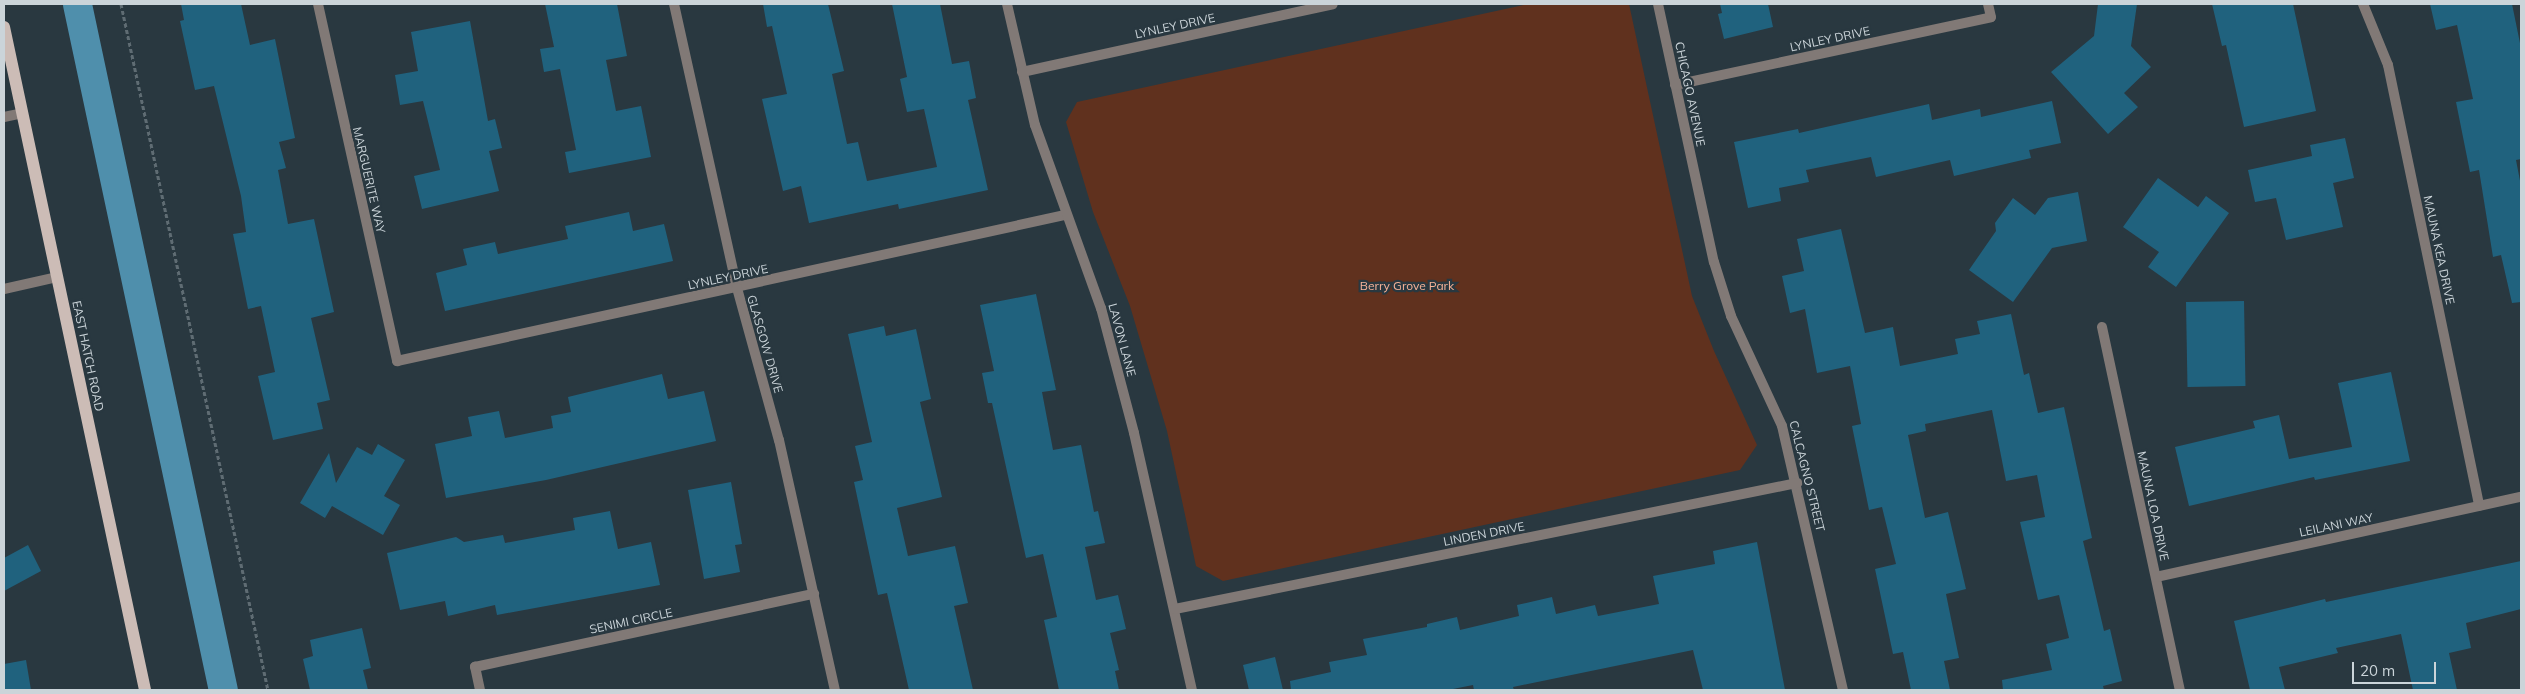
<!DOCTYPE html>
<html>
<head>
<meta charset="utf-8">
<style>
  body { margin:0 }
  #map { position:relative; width:2525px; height:694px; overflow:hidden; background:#293840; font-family:Mulish,sans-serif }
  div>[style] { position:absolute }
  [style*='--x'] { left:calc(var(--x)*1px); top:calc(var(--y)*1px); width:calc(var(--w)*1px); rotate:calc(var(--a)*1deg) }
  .green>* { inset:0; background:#60311e }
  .canal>* { height:29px; margin:-14.5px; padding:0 14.5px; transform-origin:14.5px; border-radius:14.5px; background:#4f8fac }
  .building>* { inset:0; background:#20627e; transform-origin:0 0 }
  .path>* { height:3px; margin-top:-1.5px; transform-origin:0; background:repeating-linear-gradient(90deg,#5f6c73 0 4px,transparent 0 6.5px) }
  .service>* { height:10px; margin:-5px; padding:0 5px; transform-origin:5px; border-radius:5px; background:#817976 }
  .minor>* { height:10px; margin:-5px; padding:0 5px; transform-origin:5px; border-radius:5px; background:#817976 }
  .primary>* { height:12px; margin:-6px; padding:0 6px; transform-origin:6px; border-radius:6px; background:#ccbcb6 }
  span { translate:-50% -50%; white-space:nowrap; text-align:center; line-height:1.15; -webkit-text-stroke:4.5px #293840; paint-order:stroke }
  .street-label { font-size:12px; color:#cbd4d9 }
  .park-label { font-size:12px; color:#f8b499 }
  .frame { position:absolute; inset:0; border:5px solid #cbd4d9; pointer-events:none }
  .scale { position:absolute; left:2352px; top:662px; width:84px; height:22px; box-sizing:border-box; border:2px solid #cbd4d9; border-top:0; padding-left:6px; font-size:15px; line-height:18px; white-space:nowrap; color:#cbd4d9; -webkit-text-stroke:4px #293840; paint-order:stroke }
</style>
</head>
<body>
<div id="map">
  <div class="green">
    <div style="clip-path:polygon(1528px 4px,1629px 4px,1692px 296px,1714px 351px,1757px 445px,1740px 470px,1223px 581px,1196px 566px,1167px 431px,1130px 306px,1093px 212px,1066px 122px,1077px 102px)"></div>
  </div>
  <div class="canal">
    <div style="--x:77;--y:4;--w:701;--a:77.99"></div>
  </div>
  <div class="building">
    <div style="clip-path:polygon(181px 4px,241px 4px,250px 45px,275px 39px,295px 138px,279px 142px,286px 168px,278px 170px,288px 224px,314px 219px,334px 312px,311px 318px,330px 400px,317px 403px,323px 429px,273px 440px,258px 376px,275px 372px,261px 306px,248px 309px,233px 234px,246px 232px,241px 196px,214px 86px,195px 90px,180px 21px,184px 20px)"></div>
    <div style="clip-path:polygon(545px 4px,617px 4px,627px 56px,606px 60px,616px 111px,641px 106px,651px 157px,569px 173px,565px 152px,576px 150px,560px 69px,544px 72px,540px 49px,554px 47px)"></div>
    <div style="clip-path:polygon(763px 4px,828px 4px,844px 71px,832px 74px,847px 144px,858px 142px,867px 181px,937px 167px,924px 109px,907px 112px,900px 79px,907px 77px,892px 4px,940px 4px,952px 64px,969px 61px,976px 98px,968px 100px,988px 190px,899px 209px,898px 204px,809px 223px,801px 186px,783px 191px,762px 99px,787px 94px,772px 26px,767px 27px)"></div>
    <div style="clip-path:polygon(1720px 4px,1768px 4px,1773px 27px,1724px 39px,1718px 14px,1722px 13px)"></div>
    <div style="clip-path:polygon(2098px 4px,2137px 4px,2131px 46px,2151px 67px,2124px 93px,2138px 107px,2108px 134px,2051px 72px,2094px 36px)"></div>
    <div style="clip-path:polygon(2212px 4px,2293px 4px,2316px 111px,2244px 127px,2226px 45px,2222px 46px)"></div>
    <div style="clip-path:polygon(2430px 4px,2512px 4px,2521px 48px,2521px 159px,2516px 160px,2521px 186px,2521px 302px,2512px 303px,2501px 255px,2493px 257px,2479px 170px,2470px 172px,2456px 102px,2473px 99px,2457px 25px,2436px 30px)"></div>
    <div style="clip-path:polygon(470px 21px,488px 121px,495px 119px,502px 148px,489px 151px,499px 191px,422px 209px,414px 176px,440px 170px,423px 101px,400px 105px,395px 75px,418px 71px,411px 32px)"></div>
    <div style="clip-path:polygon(2052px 101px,2061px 143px,2029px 150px,2031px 158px,1954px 176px,1950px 160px,1876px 177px,1871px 157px,1806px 170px,1809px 182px,1779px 188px,1781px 201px,1748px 208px,1734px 142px,1798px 129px,1799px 133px,1929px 104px,1932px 120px,1980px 109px,1981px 117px)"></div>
    <div style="clip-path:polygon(2345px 138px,2354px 178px,2333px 183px,2343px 227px,2286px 240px,2276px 198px,2255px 202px,2248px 170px,2312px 156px,2310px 145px)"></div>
    <div style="clip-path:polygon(2158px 178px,2198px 207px,2206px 196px,2229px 213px,2176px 287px,2148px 267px,2159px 252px,2123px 227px)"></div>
    <div style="clip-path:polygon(2078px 192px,2087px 241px,2052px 248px,2013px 302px,1969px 270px,1996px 231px,1995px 223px,2013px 198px,2035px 215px,2048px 198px)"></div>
    <div style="clip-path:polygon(629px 212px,633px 231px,664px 224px,673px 261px,445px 311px,436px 273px,467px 265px,463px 249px,495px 242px,498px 254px,568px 239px,565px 226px)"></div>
    <div style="clip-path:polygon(1841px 229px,1865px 333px,1893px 327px,1900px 366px,1958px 354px,1955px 339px,1980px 334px,1977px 321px,2011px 314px,2024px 375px,2029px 373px,2038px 413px,2064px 407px,2092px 538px,2083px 541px,2104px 631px,2110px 629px,2122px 681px,2103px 686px,2104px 690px,2003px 690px,2002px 680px,2052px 670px,2046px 644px,2069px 638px,2059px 595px,2038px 600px,2020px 522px,2045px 517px,2037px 475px,2006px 481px,1992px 410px,1925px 424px,1926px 431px,1908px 435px,1925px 518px,1948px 512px,1966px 589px,1946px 594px,1959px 658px,1944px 661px,1950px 690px,1911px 690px,1903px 652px,1893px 654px,1875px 569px,1896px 564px,1882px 507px,1869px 510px,1852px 426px,1861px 424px,1850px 366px,1817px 373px,1805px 309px,1790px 313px,1782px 276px,1804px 271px,1797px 239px)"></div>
    <div style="clip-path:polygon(1036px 294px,1056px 390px,1042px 392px,1053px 450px,1081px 445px,1094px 512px,1098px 511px,1105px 543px,1085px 547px,1096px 600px,1118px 595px,1126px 629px,1110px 633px,1119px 670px,1115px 671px,1119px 690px,1059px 690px,1044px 620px,1057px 617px,1043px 554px,1026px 558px,992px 403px,988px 403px,982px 373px,994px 371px,980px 305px)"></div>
    <div style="left:2244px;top:301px;width:85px;height:58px;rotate:89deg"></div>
    <div style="clip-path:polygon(884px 326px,886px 336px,916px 329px,931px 399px,920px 402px,942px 497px,897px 508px,908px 556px,955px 546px,968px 603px,954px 606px,973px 690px,909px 690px,887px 593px,878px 595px,854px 482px,863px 480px,855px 446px,872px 442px,848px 334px)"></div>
    <div style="clip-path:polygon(2391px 372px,2410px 461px,2315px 480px,2314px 477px,2189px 506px,2175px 447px,2255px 428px,2253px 421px,2279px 415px,2289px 459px,2352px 447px,2338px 383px)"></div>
    <div style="clip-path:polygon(662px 374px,668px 399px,704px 391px,716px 441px,546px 480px,446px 498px,435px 444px,472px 436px,468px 417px,499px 411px,505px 438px,553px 428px,551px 416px,571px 412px,568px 397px)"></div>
    <div style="clip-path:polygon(378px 444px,405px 460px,384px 496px,400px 505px,383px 535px,332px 506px,325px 518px,300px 503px,329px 453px,336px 483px,357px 447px,372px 455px)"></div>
    <div style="clip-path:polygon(731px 482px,742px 544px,735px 545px,740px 572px,704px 579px,688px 490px)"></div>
    <div style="clip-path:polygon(610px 511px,618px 549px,651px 542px,660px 585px,497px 615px,495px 605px,448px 616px,445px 601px,400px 610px,387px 553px,456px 537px,464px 542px,503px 535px,505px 543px,575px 530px,573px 518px)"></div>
    <div style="clip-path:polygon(1757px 542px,1785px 690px,1703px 690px,1693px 650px,1513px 687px,1514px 690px,1474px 690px,1473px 685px,1448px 690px,1291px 690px,1290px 681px,1331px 672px,1329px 662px,1367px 655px,1363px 639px,1427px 627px,1427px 624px,1457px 617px,1460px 630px,1519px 616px,1517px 605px,1552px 597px,1556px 614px,1595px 605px,1598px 616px,1659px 604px,1653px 576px,1715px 564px,1713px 551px)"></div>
    <div style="clip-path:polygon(28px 545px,41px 571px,4px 591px,4px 558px)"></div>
    <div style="clip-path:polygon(2521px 561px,2521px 609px,2466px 623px,2471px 648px,2449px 653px,2457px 690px,2413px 690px,2401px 634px,2336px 648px,2338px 653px,2279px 667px,2285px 690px,2250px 690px,2234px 621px,2325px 599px,2326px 602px)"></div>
    <div style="clip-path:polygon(362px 628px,371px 668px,363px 670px,368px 690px,310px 690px,303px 659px,313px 656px,310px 640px)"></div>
    <div style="clip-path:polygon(1275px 657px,1283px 690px,1249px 690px,1243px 665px)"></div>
    <div style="clip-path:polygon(26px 660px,31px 690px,4px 690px,4px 664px)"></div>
  </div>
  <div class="path">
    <div style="--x:121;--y:4;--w:702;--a:77.91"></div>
  </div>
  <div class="service">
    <div style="--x:4;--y:117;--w:19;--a:-12"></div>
    <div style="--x:4;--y:289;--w:54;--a:-12.8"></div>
  </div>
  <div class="minor">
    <div style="--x:318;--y:4;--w:366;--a:77.5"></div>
    <div style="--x:397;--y:361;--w:684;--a:-12.33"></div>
    <div style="--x:674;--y:4;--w:291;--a:77.5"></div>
    <div style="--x:737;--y:288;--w:158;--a:74.6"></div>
    <div style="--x:779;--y:440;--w:256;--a:77.4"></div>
    <div style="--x:1007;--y:4;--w:124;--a:77"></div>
    <div style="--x:1035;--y:125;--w:195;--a:70.2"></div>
    <div style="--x:1101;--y:308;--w:129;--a:75.2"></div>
    <div style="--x:1134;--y:433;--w:263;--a:77.3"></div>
    <div style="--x:1658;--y:4;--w:264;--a:77.8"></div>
    <div style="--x:1714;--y:262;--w:57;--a:72.5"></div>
    <div style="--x:1731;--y:316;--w:121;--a:65.1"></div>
    <div style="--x:1782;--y:426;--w:271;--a:77"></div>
    <div style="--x:2363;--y:4;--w:66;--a:67.7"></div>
    <div style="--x:2388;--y:65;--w:450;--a:78.3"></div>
    <div style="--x:1022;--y:72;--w:318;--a:-12.3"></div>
    <div style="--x:1675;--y:85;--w:323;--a:-12.1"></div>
    <div style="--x:1991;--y:17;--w:13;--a:-103"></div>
    <div style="--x:2102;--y:327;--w:371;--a:77.9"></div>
    <div style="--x:2156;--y:577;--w:374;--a:-12.4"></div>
    <div style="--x:1175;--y:609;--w:635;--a:-11.45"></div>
    <div style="--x:480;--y:690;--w:24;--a:-102"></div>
    <div style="--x:475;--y:667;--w:347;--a:-12.2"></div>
  </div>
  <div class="primary">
    <div style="--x:4;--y:27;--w:678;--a:77.99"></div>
  </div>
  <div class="street-label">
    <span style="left:1175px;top:26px;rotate:-12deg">LYNLEY DRIVE</span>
    <span style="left:1830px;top:39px;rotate:-12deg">LYNLEY DRIVE</span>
    <span style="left:1690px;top:94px;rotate:78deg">CHICAGO AVENUE</span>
    <span style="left:369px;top:180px;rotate:77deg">MARGUERITE WAY</span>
    <span style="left:2439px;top:250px;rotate:78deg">MAUNA KEA DRIVE</span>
    <span style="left:728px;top:277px;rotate:-12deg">LYNLEY DRIVE</span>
    <span style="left:1122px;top:340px;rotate:75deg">LAVON LANE</span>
    <span style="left:765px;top:344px;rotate:74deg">GLASGOW DRIVE</span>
    <span style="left:88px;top:356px;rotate:78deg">EAST HATCH ROAD</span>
    <span style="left:1807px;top:476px;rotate:76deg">CALCAGNO STREET</span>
    <span style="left:2153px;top:506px;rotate:78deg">MAUNA LOA DRIVE</span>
    <span style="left:2336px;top:525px;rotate:-12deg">LEILANI WAY</span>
    <span style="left:1484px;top:534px;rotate:-11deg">LINDEN DRIVE</span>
    <span style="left:631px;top:621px;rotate:-12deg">SENIMI CIRCLE</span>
  </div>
  <div class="park-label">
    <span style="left:1407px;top:286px">Berry Grove Park</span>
  </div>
  <div class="frame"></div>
  <div class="scale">20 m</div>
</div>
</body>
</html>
